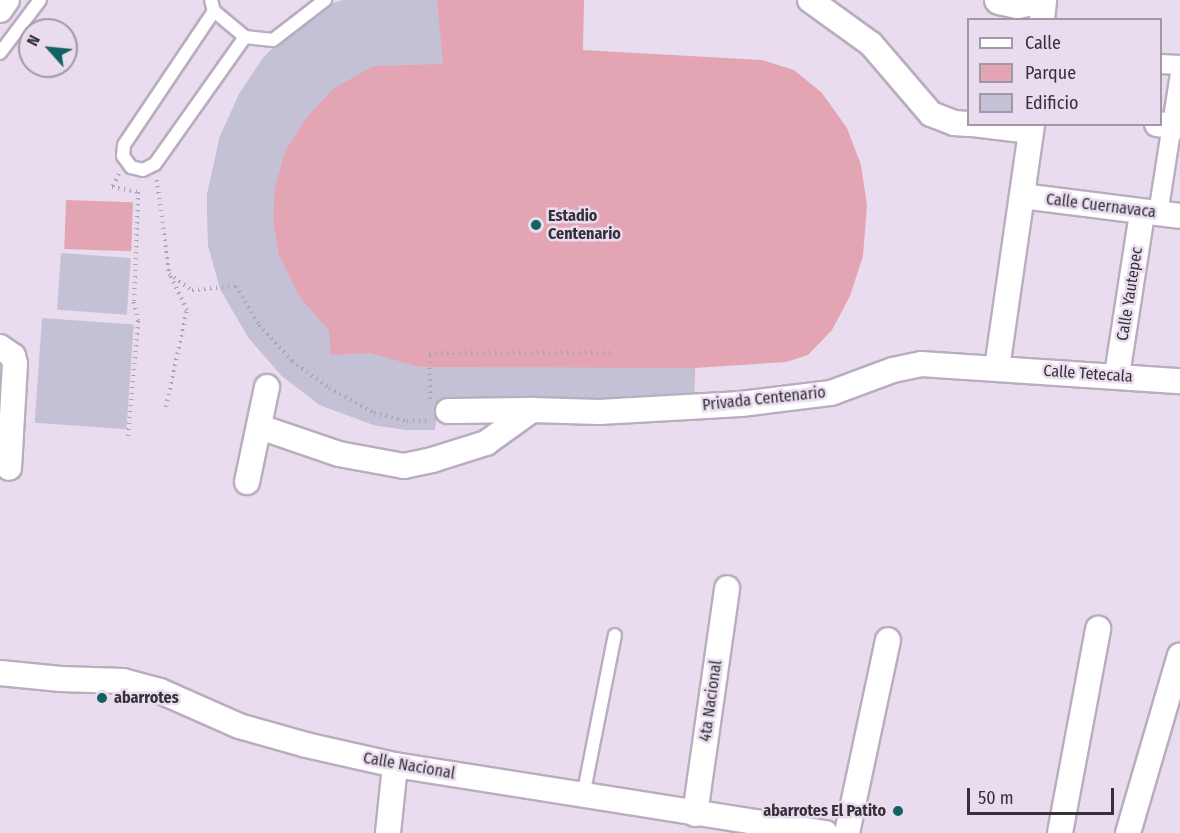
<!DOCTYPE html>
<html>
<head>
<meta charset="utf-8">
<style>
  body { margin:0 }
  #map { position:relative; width:1180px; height:833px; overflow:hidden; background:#e9dcef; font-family:"Fira Sans Condensed",sans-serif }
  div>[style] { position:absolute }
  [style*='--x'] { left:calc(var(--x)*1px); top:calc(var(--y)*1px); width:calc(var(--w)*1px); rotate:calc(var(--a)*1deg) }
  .green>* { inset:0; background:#e3a5b4; transform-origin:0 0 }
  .building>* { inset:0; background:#c4c1d6; transform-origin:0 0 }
  .path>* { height:4px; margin-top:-2px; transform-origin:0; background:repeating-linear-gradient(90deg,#ada2b1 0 1.5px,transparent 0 6px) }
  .roads { filter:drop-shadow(2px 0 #b9adbf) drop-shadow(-2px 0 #b9adbf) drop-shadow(0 2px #b9adbf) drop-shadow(0 -2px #b9adbf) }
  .service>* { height:12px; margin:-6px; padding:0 6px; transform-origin:6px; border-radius:6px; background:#fff }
  .pedestrian>* { height:18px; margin:-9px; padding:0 9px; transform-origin:9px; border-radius:9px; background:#fff }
  .minor>* { height:24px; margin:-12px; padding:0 12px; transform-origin:12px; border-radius:12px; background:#fff }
  .tertiary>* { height:28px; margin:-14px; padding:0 14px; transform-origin:14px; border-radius:14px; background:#fff }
  .dots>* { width:16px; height:16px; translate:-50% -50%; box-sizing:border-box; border:3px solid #e9dcef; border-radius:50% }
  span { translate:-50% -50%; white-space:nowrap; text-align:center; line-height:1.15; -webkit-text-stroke:5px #e9dcef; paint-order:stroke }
  .street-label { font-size:16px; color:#363138 }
  .poi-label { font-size:16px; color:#363138; font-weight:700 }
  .left { translate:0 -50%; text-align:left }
  .right { translate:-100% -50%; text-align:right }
  .legend { position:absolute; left:967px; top:18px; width:195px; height:108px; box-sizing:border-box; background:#e9dcef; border:2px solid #a198a6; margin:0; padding:8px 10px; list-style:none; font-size:18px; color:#363138 }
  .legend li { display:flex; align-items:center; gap:12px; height:30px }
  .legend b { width:30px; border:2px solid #a198a6 }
  .north { position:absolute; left:18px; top:18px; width:60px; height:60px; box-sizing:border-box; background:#e9dcef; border:2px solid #a198a6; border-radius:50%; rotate:297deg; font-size:16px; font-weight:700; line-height:24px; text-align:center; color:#363138 }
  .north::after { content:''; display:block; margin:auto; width:21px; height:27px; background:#126263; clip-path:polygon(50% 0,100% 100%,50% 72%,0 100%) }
  .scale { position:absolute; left:967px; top:788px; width:147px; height:27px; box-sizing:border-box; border:3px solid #363138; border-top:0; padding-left:8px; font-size:18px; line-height:21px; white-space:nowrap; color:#363138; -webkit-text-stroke:4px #e9dcef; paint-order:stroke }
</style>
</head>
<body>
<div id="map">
  <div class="green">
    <div style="clip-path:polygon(343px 0,584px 0,583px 50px,762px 60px,794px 70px,822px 93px,847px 128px,861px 165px,867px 205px,863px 256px,850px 296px,832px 330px,808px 355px,786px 362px,695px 368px,694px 402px,437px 406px,435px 430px,407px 430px,374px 425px,320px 405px,282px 376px,248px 337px,221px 289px,208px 245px,207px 195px,220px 136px)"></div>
    <div style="left:66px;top:200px;width:67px;height:49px;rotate:2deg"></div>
  </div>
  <div class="building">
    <div style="clip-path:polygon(343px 0,437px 0,443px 64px,373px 66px,333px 89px,308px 116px,285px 151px,275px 188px,273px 220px,279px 255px,299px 296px,329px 331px,331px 355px,370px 353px,420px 367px,694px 368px,694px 402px,436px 406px,435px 430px,407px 430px,374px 425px,320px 405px,282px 376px,248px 337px,220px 289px,208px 245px,207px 195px,220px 136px,239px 94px,262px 59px,288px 32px,333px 3px)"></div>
    <div style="left:61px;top:253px;width:70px;height:57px;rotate:4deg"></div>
    <div style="left:42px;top:318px;width:92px;height:105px;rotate:4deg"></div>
  </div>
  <div class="path">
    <div style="--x:119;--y:174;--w:15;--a:118"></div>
    <div style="--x:112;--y:187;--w:26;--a:11"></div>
    <div style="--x:138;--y:192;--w:110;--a:92.1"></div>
    <div style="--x:134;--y:302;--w:19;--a:78"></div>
    <div style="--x:138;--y:321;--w:116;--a:94.9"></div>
    <div style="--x:157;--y:180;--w:95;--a:82.7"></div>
    <div style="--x:169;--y:274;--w:28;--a:35"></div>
    <div style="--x:192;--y:290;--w:44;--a:-5.2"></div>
    <div style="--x:236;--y:286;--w:45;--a:59.5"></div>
    <div style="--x:259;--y:325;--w:49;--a:47.5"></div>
    <div style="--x:292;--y:361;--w:46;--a:36.1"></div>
    <div style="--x:329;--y:388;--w:51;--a:29.1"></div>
    <div style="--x:374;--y:413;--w:34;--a:14"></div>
    <div style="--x:407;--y:421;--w:23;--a:0"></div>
    <div style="--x:430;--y:399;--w:46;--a:-91.2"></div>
    <div style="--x:429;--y:353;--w:182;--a:-0.3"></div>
    <div style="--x:166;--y:407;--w:99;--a:-77.8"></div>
    <div style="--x:187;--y:310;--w:39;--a:-116"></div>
  </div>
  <div class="roads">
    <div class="service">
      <div style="--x:211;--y:0;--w:11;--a:75"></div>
      <div style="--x:214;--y:11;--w:40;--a:40"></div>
      <div style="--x:245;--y:37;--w:28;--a:6"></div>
      <div style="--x:273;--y:40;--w:66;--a:-37.6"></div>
      <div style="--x:214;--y:11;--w:161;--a:123.9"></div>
      <div style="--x:124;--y:145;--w:11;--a:95"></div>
      <div style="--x:123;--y:156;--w:14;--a:54"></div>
      <div style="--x:131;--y:167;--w:12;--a:14"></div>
      <div style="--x:143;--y:170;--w:13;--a:-27"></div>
      <div style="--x:155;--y:164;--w:156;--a:-54.7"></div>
      <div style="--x:0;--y:53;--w:66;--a:-53"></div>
      <div style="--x:583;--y:796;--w:164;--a:-78.8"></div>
    </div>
    <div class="pedestrian">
      <div style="--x:1160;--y:64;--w:20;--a:3"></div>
      <div style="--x:1158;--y:214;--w:142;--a:-81.1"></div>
    </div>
    <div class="minor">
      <div style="--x:810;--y:0;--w:75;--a:35.8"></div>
      <div style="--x:871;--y:44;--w:92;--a:49.4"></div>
      <div style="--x:931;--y:114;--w:25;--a:21"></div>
      <div style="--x:954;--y:123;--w:14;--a:4"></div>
      <div style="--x:0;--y:10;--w:12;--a:-55"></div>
      <div style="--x:1042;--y:20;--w:20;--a:-84"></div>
      <div style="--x:973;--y:124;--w:58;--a:6.9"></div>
      <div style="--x:1157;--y:124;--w:23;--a:7"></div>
      <div style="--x:1022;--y:196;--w:159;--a:7.2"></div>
      <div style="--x:0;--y:347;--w:16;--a:35"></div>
      <div style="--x:13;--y:356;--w:8;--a:76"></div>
      <div style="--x:15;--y:364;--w:104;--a:93.3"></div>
      <div style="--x:997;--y:368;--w:246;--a:-81.8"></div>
      <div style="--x:1117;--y:375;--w:164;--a:-81.2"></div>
      <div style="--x:448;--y:411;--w:84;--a:-0.7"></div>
      <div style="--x:260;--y:427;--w:83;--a:18.9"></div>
      <div style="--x:339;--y:454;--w:66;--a:10.5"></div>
      <div style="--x:404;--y:466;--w:29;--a:-12"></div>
      <div style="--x:432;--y:460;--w:57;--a:-17.5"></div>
      <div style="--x:486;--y:443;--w:57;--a:-35.7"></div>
      <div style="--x:532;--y:410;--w:67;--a:1.7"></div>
      <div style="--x:599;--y:412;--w:142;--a:-3.2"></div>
      <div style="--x:741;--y:404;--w:91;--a:-7"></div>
      <div style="--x:831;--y:393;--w:66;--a:-20.4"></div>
      <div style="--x:893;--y:370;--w:29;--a:-12"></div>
      <div style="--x:921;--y:364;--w:260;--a:3.8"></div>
      <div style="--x:247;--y:482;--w:97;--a:-78.1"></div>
      <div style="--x:0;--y:673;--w:61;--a:5.6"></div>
      <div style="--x:61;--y:679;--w:62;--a:1.8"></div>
      <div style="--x:123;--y:681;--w:38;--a:15"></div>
      <div style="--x:160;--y:691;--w:86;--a:23.9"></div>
      <div style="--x:239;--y:726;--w:70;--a:15.8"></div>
      <div style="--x:306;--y:745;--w:91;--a:12.7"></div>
      <div style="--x:395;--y:765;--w:436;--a:9"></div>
      <div style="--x:695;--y:814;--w:228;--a:-81.9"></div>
      <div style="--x:388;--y:833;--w:68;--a:-84.1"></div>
      <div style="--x:847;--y:833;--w:197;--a:-78"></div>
      <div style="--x:1060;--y:833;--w:208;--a:-79.4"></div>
      <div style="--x:1128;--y:833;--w:185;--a:-73.7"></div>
    </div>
    <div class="tertiary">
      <div style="--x:999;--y:0;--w:19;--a:12"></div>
      <div style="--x:1018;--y:4;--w:19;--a:-12"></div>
    </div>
  </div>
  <div class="dots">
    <div style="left:536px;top:225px;background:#126263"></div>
    <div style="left:102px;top:698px;background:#126263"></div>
    <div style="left:898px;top:811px;background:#126263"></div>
  </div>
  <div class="street-label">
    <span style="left:1101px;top:206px;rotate:7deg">Calle Cuernavaca</span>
    <span style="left:1130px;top:294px;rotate:-81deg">Calle Yautepec</span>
    <span style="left:1088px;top:374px;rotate:4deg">Calle Tetecala</span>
    <span style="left:764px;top:399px;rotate:-6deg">Privada Centenario</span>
    <span style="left:711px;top:701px;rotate:-82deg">4ta Nacional</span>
    <span style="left:409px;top:766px;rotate:10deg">Calle Nacional</span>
  </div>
  <div class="poi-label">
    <span class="left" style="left:548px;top:225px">Estadio<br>Centenario</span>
    <span class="left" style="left:114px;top:698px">abarrotes</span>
    <span class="right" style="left:886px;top:811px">abarrotes El Patito</span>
  </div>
  <ul class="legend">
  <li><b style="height:8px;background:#fff"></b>Calle</li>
  <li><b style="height:16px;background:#e3a5b4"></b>Parque</li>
  <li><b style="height:16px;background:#c4c1d6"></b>Edificio</li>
  </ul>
  <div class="north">N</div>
  <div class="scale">50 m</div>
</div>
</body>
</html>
